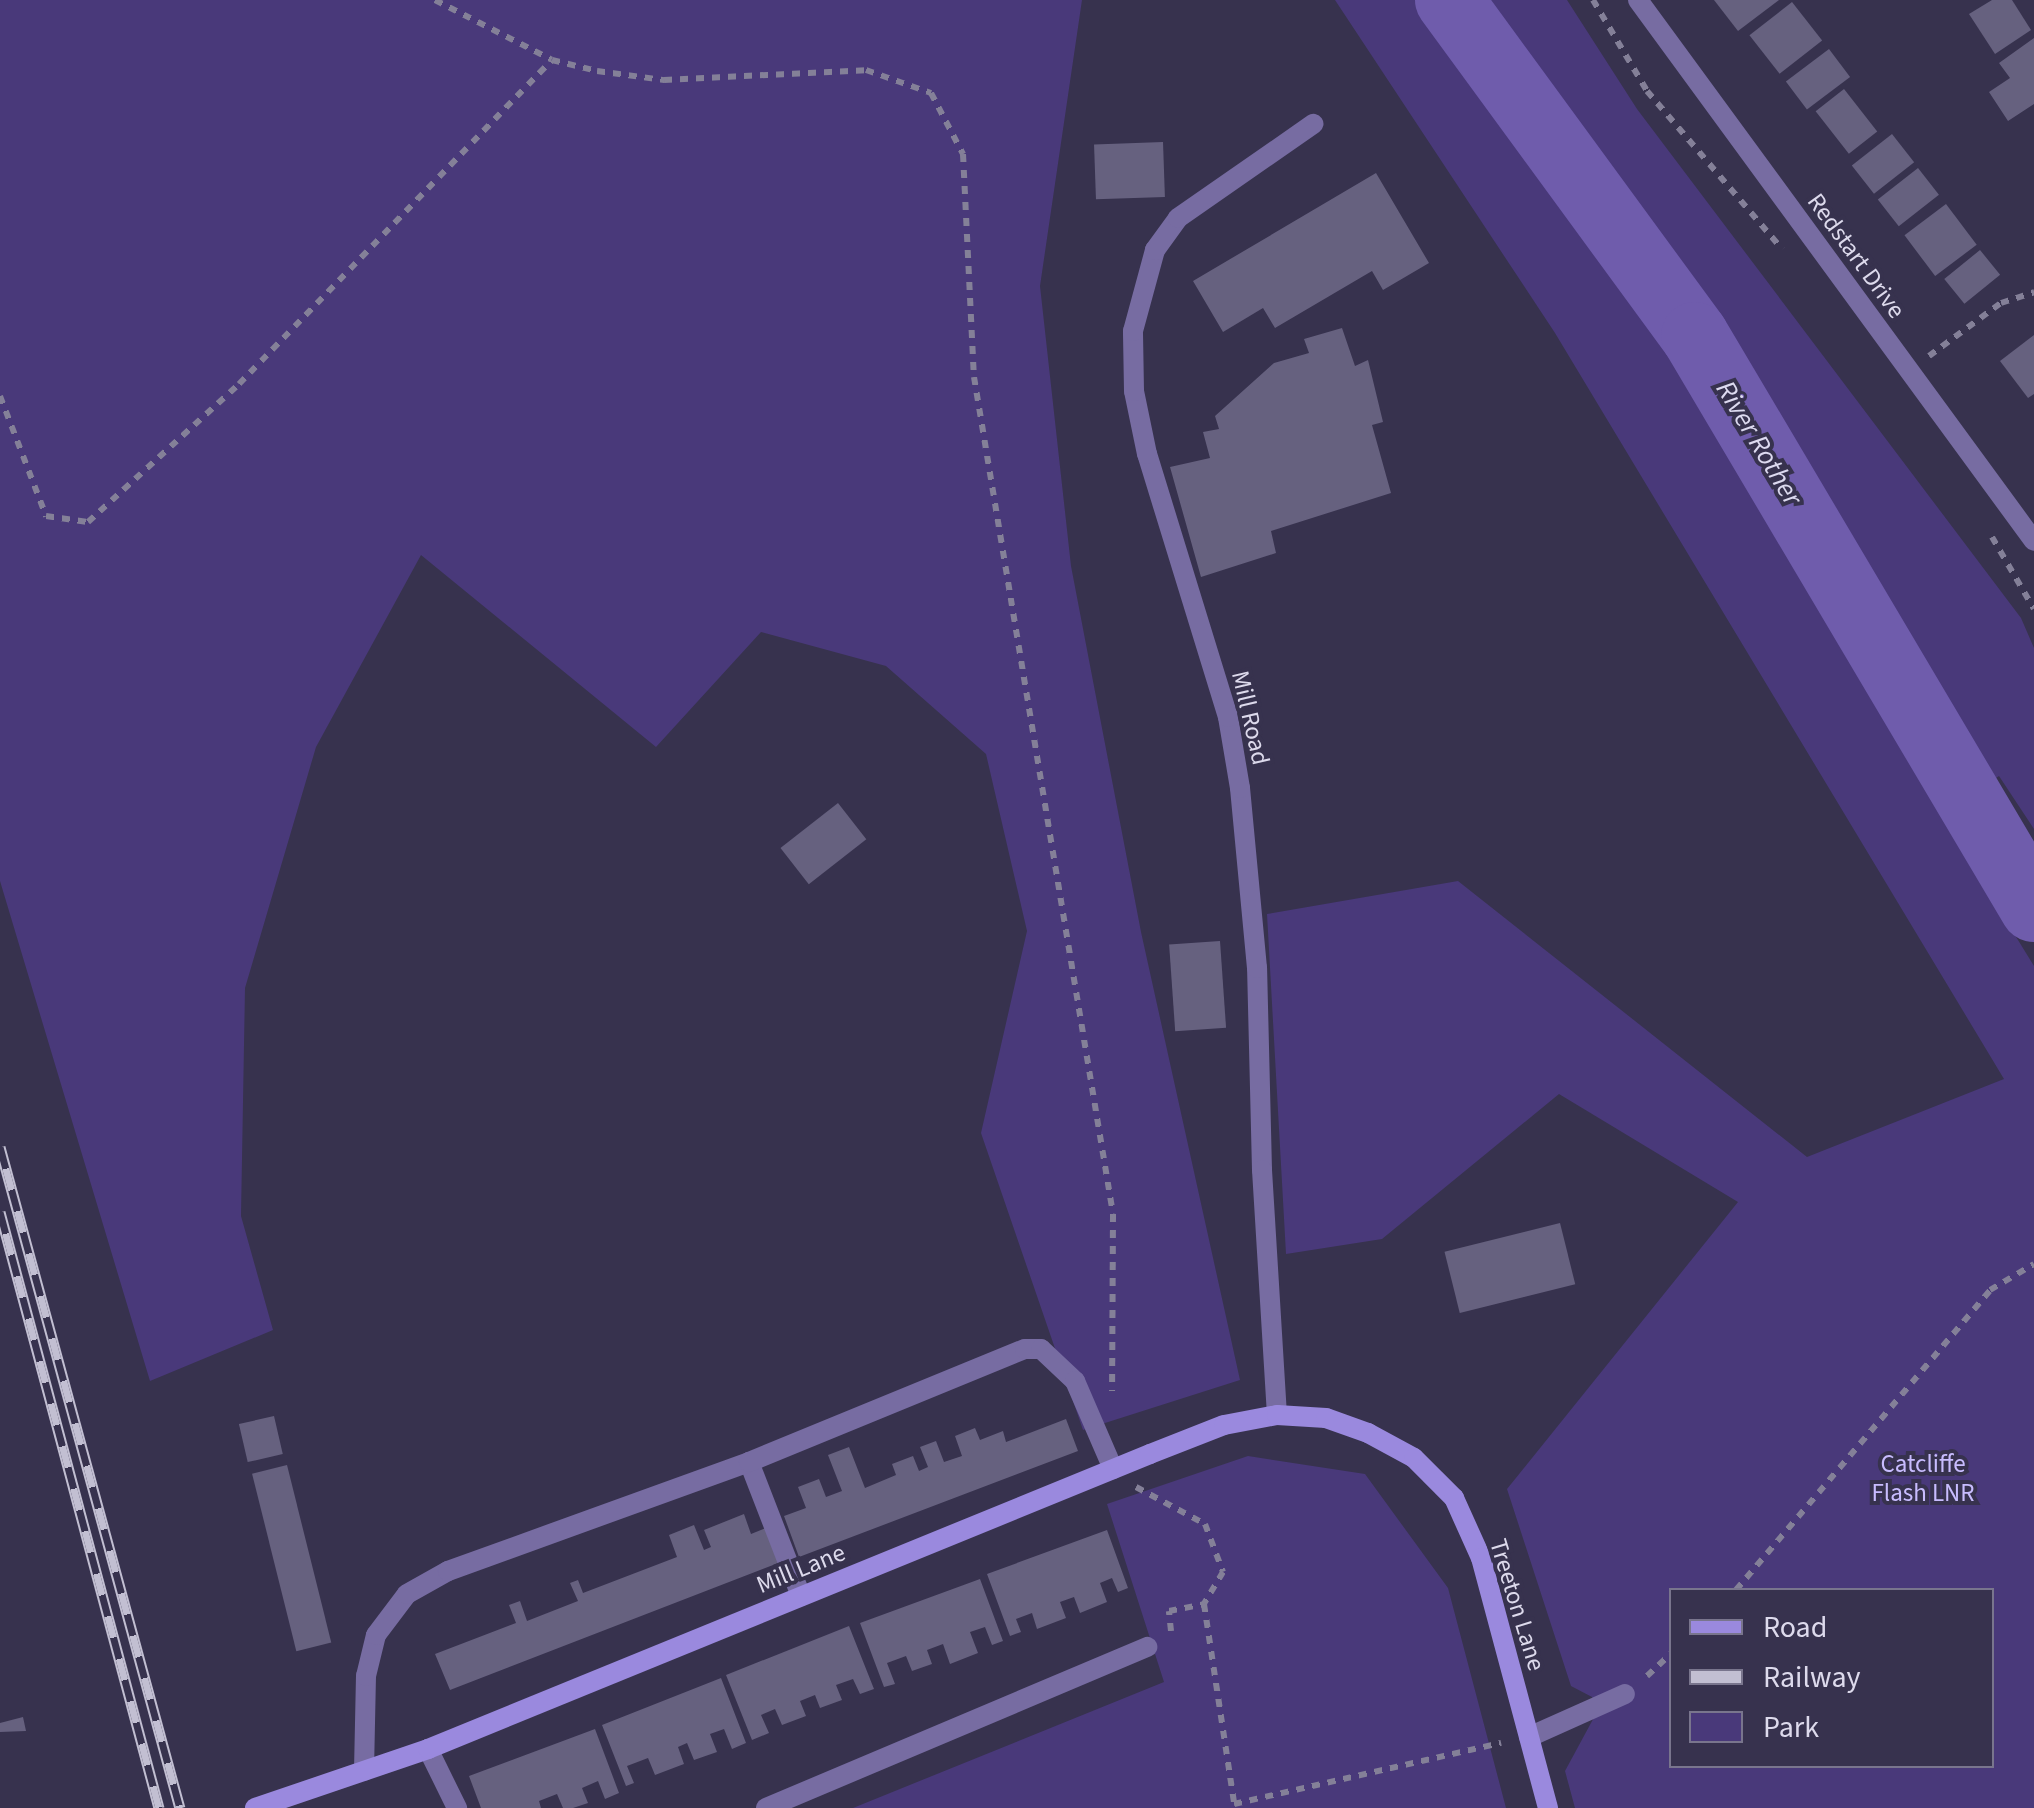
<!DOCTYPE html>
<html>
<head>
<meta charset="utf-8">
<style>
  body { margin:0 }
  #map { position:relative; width:2034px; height:1808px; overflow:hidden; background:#37324e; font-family:"Source Sans 3",sans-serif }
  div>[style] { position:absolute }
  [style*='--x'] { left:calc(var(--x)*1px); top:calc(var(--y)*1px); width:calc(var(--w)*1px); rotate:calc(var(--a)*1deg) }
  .green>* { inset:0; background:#49397a }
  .river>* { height:68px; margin:-34px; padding:0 34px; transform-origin:34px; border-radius:34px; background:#6f5cac }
  .building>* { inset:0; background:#66617f; transform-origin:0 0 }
  .path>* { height:6px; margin-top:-3px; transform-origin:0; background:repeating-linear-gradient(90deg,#848098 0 8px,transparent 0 16px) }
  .lane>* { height:20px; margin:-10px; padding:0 10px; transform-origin:10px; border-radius:10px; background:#776ca2 }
  .street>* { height:20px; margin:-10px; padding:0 10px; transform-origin:10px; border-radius:10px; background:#776ca2 }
  .secondary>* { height:20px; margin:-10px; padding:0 10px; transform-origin:10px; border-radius:10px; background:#9a89de }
  .rail>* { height:11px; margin-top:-5.5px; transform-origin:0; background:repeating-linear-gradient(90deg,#37324e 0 22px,#c2bfd2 0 44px); box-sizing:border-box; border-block:2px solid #c2bfd2 }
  span { translate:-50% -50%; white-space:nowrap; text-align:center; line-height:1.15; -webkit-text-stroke:8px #37324e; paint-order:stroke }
  .street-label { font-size:25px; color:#dddaec }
  .park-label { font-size:25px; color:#c8bcfe }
  .water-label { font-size:28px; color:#dddaf0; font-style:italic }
  .legend { position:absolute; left:1669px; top:1588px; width:325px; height:180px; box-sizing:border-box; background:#37324e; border:2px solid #79758d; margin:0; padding:12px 18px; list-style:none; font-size:30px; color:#dddaec }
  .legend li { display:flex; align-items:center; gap:20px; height:50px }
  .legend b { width:50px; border:2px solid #79758d }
</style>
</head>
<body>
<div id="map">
  <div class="green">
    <div style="clip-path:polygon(0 0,1082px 0,1040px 286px,1071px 566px,1141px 932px,1240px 1380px,1083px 1430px,981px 1133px,1027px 931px,986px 754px,886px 666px,761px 632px,656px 747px,421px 555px,316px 747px,245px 988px,241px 1216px,273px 1330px,150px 1381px,0 881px)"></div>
    <div style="clip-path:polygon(evenodd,1335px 0,1567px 0,1637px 109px,2021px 618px,2034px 648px,2034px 829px,1999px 776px,1941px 815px,2034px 966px,2034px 1808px,1575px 1808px,1565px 1771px,1598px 1710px,1592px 1697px,1571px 1686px,1507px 1489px,1738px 1202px,1559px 1094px,1382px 1239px,1286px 1254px,1267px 914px,1458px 881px,1807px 1157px,2004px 1079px,1555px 333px,1335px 0,1672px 1590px,1992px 1590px,1992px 1766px,1672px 1766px,1672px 1590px)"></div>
    <div style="clip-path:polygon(1248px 1456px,1365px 1474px,1448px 1588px,1506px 1808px,853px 1808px,1164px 1682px,1107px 1504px)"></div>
  </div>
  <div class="river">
    <div style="--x:1449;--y:0;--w:416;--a:53.8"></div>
    <div style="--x:1695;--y:336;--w:665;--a:59.35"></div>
  </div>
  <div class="building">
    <div style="clip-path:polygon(1714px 0,1779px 0,1738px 31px)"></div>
    <div style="clip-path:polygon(1992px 0,2012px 0,2031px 30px,1995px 54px,1969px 14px)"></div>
    <div style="left:1792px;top:2px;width:49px;height:54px;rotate:52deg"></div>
    <div style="clip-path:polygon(2034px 38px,2034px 104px,2008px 121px,1989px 92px,2010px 78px,1999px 63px)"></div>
    <div style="left:1829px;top:49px;width:35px;height:54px;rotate:53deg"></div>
    <div style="left:1844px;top:89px;width:54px;height:36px;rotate:52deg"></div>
    <div style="left:1892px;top:134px;width:36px;height:51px;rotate:52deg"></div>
    <div style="left:1163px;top:142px;width:55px;height:69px;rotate:88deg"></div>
    <div style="left:1918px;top:168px;width:34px;height:51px;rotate:52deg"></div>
    <div style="clip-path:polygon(1376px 173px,1429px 263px,1383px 290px,1372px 271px,1275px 328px,1263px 308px,1223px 332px,1193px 281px)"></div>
    <div style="left:1946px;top:204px;width:51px;height:52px;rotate:53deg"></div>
    <div style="left:1980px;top:250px;width:32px;height:46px;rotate:51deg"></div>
    <div style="clip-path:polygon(1342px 328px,1355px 366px,1368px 360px,1383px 422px,1372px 425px,1391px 493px,1271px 531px,1276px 553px,1201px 577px,1170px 467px,1210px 458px,1203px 432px,1219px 429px,1215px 416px,1274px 363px,1309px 353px,1304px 339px)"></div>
    <div style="clip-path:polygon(2034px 335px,2034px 394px,2028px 398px,2000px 361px)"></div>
    <div style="left:838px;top:803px;width:46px;height:73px;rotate:52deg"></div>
    <div style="left:1220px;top:941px;width:87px;height:51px;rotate:86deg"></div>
    <div style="left:1560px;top:1223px;width:63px;height:119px;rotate:76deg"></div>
    <div style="left:274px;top:1416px;width:39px;height:36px;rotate:77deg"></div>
    <div style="clip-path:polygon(1066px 1419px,1078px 1451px,799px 1557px,784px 1516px,806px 1508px,798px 1487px,819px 1479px,826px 1497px,842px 1491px,828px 1455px,849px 1447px,865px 1488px,896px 1475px,892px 1464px,913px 1456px,919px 1471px,928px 1467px,920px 1447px,936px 1441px,944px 1462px,962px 1456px,955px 1436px,975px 1428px,980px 1440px,1003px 1431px,1006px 1442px)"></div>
    <div style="left:287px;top:1465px;width:183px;height:36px;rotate:76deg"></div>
    <div style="clip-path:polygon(744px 1514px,751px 1534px,768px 1527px,781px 1562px,450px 1690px,435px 1654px,516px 1623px,509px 1605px,520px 1601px,527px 1621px,578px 1601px,570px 1583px,578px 1580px,583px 1593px,677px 1557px,669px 1535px,694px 1525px,704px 1550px,711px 1547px,704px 1530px)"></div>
    <div style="clip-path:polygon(1107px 1530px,1128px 1588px,1118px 1592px,1112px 1578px,1100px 1583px,1107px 1602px,1080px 1613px,1074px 1597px,1060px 1602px,1066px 1618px,1037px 1629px,1032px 1613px,1016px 1619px,1021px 1632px,1010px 1636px,987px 1574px)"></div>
    <div style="clip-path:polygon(980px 1579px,1003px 1641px,992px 1645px,985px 1627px,970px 1632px,978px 1653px,950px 1664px,943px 1644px,927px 1650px,932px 1664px,912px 1671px,906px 1656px,887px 1663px,895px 1684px,884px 1687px,860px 1623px)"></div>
    <div style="clip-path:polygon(849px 1626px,874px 1689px,860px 1694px,853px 1679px,836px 1685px,842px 1700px,820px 1708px,815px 1695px,800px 1701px,806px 1716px,782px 1725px,775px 1709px,761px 1715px,769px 1733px,752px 1740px,726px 1675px)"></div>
    <div style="clip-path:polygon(721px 1678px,746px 1743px,732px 1749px,724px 1729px,710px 1734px,717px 1752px,694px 1760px,687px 1743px,678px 1747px,684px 1764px,655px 1775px,648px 1758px,627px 1766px,634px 1783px,626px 1786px,602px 1725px)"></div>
    <div style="clip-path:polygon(23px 1717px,26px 1731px,0 1732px,0 1723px)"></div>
    <div style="clip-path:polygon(595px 1729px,619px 1793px,605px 1799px,598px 1781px,582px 1788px,588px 1803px,573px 1808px,563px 1808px,557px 1794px,539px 1801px,541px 1808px,481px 1808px,469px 1776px)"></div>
  </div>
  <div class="path">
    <div style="--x:435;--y:0;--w:131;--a:27.1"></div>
    <div style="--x:552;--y:60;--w:46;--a:13.7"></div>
    <div style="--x:597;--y:71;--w:68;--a:7.7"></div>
    <div style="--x:664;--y:80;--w:202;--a:-2.8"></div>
    <div style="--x:866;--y:70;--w:69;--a:19.5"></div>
    <div style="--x:931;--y:93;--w:69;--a:62.3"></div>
    <div style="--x:963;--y:154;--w:223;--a:87.2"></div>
    <div style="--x:974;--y:377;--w:848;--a:80.57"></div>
    <div style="--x:1113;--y:1214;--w:177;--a:90.3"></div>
    <div style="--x:1593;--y:0;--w:106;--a:59.3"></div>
    <div style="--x:1647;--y:91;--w:208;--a:49.5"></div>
    <div style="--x:1929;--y:356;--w:89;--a:-36.4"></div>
    <div style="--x:2001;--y:303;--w:35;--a:-18"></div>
    <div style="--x:0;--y:396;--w:129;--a:69"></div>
    <div style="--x:46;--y:516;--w:42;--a:8.1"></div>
    <div style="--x:88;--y:522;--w:205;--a:-42.4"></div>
    <div style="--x:239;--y:384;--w:450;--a:-46"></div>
    <div style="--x:1992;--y:537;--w:83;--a:59.7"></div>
    <div style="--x:1136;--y:1487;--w:78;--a:28.2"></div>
    <div style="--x:1205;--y:1524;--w:51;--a:69.4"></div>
    <div style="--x:1223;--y:1572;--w:37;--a:121"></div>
    <div style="--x:1204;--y:1604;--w:206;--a:81.4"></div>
    <div style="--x:1736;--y:1590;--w:393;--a:-49.7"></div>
    <div style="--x:1990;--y:1290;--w:51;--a:-30.6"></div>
    <div style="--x:1171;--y:1631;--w:20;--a:-96"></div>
    <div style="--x:1169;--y:1611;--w:36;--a:-11"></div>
    <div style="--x:1647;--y:1676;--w:34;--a:-43"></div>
    <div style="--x:1234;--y:1804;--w:274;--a:-12.9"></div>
  </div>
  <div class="lane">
    <div style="--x:1262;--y:1170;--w:202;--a:-91.4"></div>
    <div style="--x:1257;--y:968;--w:181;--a:-95.4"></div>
    <div style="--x:1240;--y:788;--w:72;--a:-99.6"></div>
    <div style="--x:1228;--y:717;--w:275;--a:-107.1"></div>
    <div style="--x:1147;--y:454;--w:64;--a:-101.7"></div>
    <div style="--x:1134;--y:391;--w:60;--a:-91"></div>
    <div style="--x:1133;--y:331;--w:84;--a:-74.8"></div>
    <div style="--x:1155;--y:250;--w:39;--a:-54"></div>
    <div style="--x:1178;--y:218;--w:165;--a:-34.8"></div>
    <div style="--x:749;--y:1462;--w:144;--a:68.8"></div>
    <div style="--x:1529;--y:1737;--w:105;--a:-24.1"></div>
    <div style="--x:428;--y:1749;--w:66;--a:63.8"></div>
    <div style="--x:364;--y:1771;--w:95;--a:-88.8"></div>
    <div style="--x:366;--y:1676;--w:42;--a:-76.3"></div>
    <div style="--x:376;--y:1635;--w:51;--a:-52.9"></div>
    <div style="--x:407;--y:1594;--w:47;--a:-29.3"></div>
    <div style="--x:448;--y:1571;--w:320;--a:-19.9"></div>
    <div style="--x:749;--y:1462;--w:298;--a:-22.3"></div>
    <div style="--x:1025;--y:1349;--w:16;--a:0"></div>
    <div style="--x:1041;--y:1349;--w:47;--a:43.3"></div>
    <div style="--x:1075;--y:1381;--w:96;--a:66.6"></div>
    <div style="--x:766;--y:1808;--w:414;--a:-22.9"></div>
  </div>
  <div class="street">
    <div style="--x:1638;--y:0;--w:670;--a:53.8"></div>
    <div style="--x:1262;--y:1170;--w:245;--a:86.5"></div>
  </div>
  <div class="secondary">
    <div style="--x:255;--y:1808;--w:183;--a:-18.8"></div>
    <div style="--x:428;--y:1749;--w:780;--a:-22.22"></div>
    <div style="--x:1150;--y:1454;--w:79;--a:-21.4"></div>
    <div style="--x:1224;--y:1425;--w:54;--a:-10.7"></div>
    <div style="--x:1277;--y:1415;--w:49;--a:3.5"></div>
    <div style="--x:1326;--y:1418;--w:45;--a:19.7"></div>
    <div style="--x:1368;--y:1433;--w:52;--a:28.5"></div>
    <div style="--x:1414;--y:1458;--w:57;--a:45"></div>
    <div style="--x:1454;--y:1498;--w:66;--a:65.8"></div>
    <div style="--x:1481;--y:1558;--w:259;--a:75"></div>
  </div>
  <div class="rail">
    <div style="--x:0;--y:1147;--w:685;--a:74.77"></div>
    <div style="--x:0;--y:1212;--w:617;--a:75.06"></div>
  </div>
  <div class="street-label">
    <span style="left:1856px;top:256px;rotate:54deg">Redstart Drive</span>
    <span style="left:1250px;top:718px;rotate:77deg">Mill Road</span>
    <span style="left:801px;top:1569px;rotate:-22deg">Mill Lane</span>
    <span style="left:1517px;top:1605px;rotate:73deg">Treeton Lane</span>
  </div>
  <div class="park-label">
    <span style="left:1923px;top:1479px">Catcliffe<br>Flash LNR</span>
  </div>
  <div class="water-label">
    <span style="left:1759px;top:443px;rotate:59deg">River Rother</span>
  </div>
  <ul class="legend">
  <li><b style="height:12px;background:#9a89de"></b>Road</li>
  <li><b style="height:12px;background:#c2bfd2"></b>Railway</li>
  <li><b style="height:28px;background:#49397a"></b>Park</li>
  </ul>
</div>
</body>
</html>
